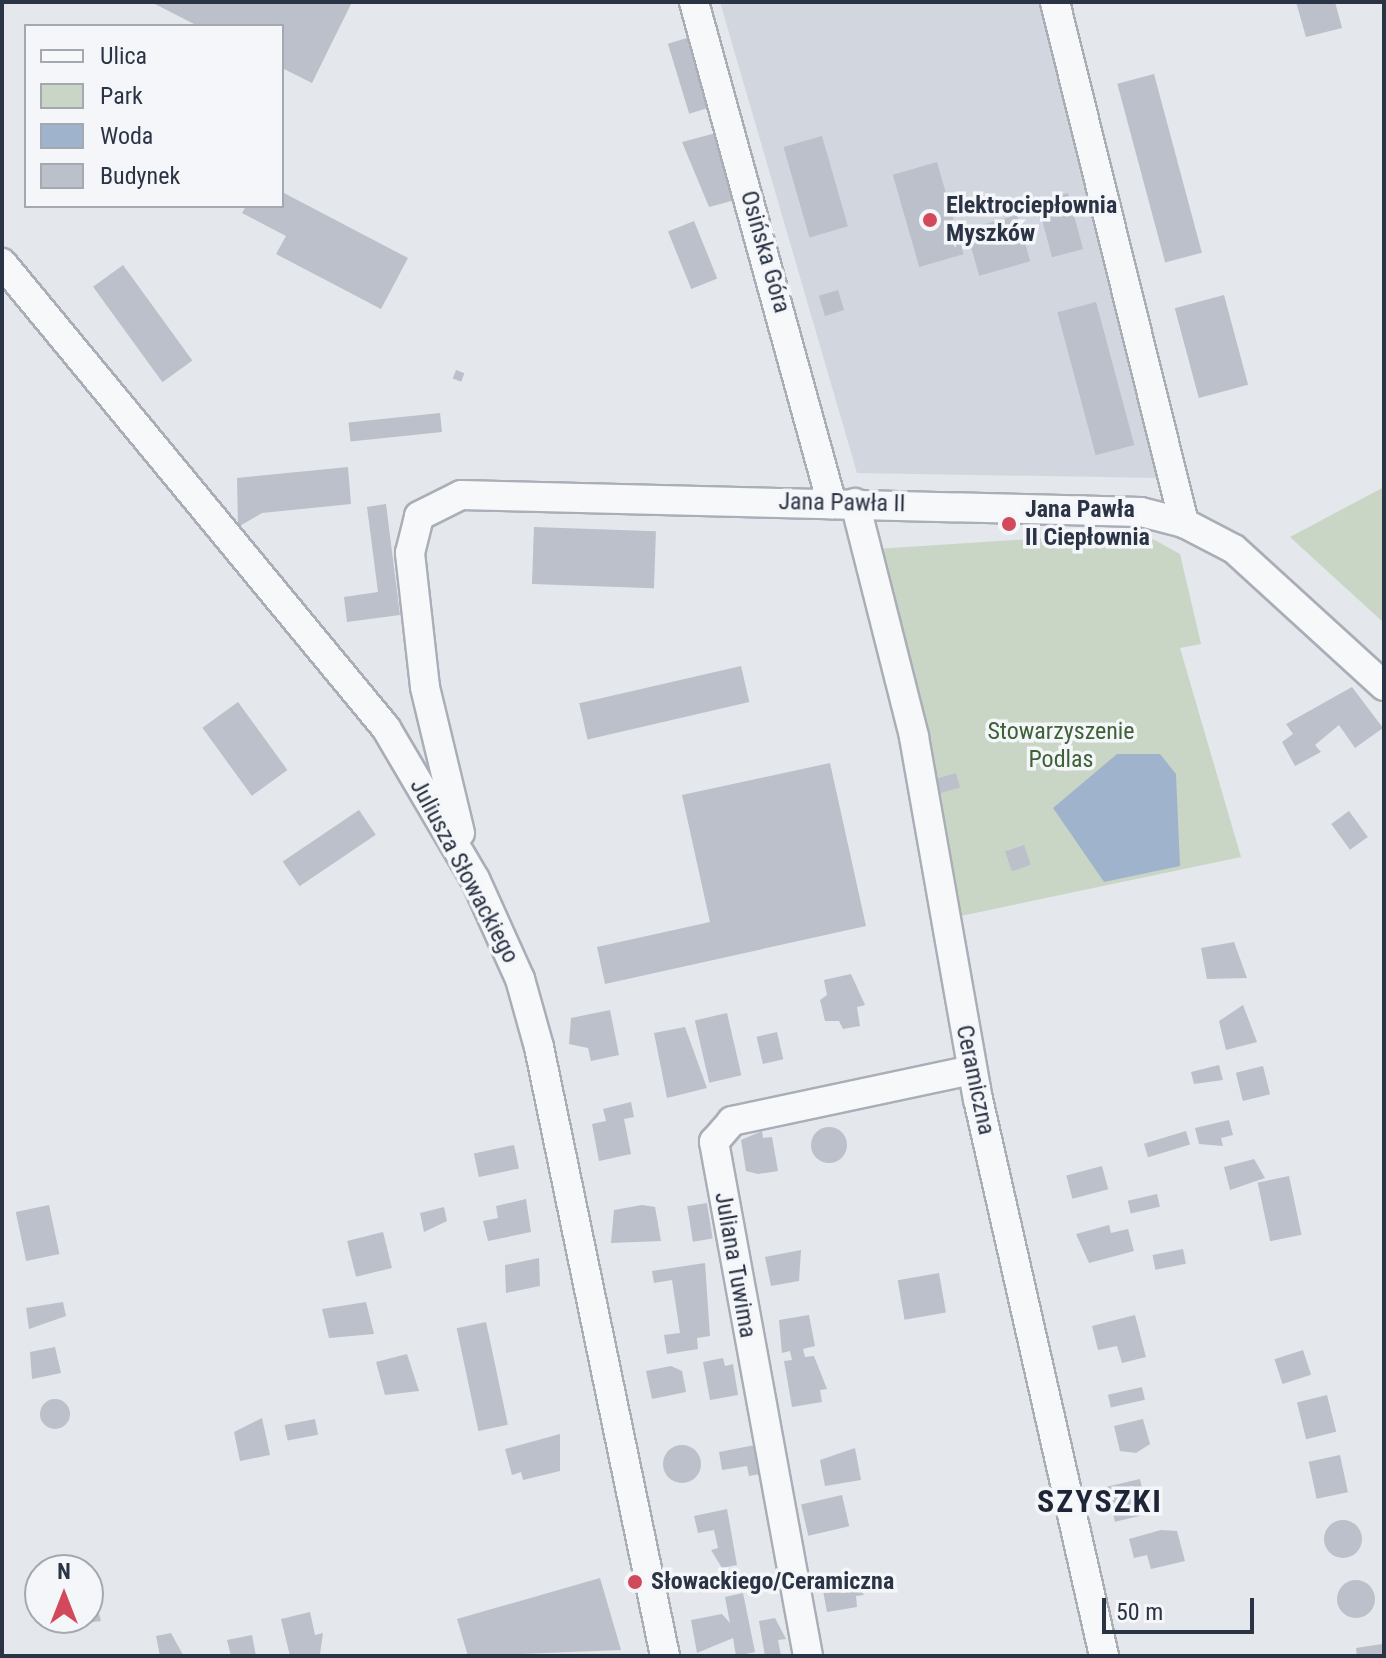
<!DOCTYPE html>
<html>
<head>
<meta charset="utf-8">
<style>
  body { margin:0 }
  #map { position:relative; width:1386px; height:1658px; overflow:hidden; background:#e4e7ec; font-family:"Roboto Condensed",sans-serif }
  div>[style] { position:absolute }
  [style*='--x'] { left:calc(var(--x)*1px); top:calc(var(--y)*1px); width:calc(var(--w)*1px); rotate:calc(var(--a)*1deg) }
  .built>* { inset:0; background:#d2d6de }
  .green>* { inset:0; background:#c9d6c5 }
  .water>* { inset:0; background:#9fb4cc }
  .building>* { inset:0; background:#bbc0ca; transform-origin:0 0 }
  .round { border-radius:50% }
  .roads { filter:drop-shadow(2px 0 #a9aeb7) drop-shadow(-2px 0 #a9aeb7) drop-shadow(0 2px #a9aeb7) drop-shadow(0 -2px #a9aeb7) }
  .minor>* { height:28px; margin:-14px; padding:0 14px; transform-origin:14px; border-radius:14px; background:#f7f8fa }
  .dots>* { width:22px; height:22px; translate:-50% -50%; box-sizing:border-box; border:4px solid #f4f6f9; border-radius:50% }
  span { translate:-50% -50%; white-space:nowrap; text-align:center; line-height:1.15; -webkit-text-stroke:7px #f4f6f9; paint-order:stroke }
  .poi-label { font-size:24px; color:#2b3445; font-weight:700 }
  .left { translate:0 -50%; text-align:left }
  .street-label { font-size:24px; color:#2b3445 }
  .park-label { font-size:24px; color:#3f6138 }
  .district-label { font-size:32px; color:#1d2536; font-weight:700; letter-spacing:2px }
  .frame { position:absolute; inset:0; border:4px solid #2b3445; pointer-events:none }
  .legend { position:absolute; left:24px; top:24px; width:260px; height:184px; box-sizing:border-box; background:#f4f6f9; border:2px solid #a4a8b1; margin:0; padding:10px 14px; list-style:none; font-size:24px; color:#2b3445 }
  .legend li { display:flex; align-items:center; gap:16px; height:40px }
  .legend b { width:40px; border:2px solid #a4a8b1 }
  .north { position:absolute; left:24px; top:1554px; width:80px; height:80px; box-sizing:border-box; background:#f4f6f9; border:2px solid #a4a8b1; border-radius:50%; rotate:0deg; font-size:22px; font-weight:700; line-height:32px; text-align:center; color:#2b3445 }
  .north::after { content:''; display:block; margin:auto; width:28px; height:36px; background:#d1495b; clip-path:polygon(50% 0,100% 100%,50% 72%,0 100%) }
  .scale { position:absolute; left:1102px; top:1598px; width:152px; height:36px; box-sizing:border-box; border:4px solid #2b3445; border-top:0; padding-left:10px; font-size:24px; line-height:28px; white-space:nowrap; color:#2b3445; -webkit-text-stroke:6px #f4f6f9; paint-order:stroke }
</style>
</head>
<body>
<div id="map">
  <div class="built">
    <div style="clip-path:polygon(720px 2px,1042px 2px,1162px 478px,857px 473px)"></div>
  </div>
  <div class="green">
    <div style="clip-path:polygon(1384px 487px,1384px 623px,1290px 537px)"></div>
    <div style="clip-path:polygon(1140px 532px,1180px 554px,1201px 644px,1180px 648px,1241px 857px,951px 918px,876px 549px)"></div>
  </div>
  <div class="water">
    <div style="clip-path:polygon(1117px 754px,1160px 754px,1176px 774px,1180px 866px,1104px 882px,1053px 808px)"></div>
  </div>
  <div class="building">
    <div style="clip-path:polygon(151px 2px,352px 2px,312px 83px,282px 68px,282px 26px,198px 26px)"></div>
    <div style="clip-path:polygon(1296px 2px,1335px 2px,1342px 28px,1306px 37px)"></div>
    <div style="left:687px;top:38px;width:73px;height:20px;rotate:73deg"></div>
    <div style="left:1154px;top:74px;width:185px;height:38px;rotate:75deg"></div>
    <div style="clip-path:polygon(716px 133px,735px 200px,709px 207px,682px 142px)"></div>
    <div style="left:822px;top:136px;width:94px;height:40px;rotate:74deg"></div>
    <div style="left:937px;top:162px;width:96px;height:46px;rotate:74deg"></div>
    <div style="clip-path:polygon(282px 192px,408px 258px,381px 309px,276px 254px,286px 236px,242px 213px,246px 206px,282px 206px)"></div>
    <div style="left:1068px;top:193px;width:58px;height:32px;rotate:75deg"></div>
    <div style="left:1017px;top:215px;width:48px;height:53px;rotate:74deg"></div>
    <div style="left:694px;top:221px;width:62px;height:28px;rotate:68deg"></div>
    <div style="left:123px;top:265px;width:118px;height:37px;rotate:54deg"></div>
    <div style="left:838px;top:290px;width:21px;height:20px;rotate:73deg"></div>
    <div style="left:1224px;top:295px;width:93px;height:51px;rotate:75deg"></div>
    <div style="left:1096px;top:302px;width:148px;height:40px;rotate:75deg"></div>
    <div style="left:456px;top:370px;width:9px;height:9px;rotate:21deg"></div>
    <div style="left:440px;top:413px;width:19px;height:92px;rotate:84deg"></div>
    <div style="clip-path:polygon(348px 467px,351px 504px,262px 513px,238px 527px,237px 478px)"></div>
    <div style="clip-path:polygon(386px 504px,400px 615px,347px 622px,344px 597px,378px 592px,367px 507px)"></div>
    <div style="left:534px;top:527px;width:122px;height:57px;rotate:2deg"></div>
    <div style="left:741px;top:666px;width:37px;height:166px;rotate:77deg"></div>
    <div style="clip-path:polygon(1352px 687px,1383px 728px,1355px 748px,1339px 725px,1315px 745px,1321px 752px,1295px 766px,1282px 742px,1293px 734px,1286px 724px)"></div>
    <div style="left:238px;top:702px;width:84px;height:44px;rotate:54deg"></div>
    <div style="clip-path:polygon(830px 763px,866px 926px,605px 984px,597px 947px,710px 922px,682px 795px)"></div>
    <div style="left:956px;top:773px;width:15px;height:25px;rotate:74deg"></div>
    <div style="left:359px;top:810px;width:30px;height:92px;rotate:56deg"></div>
    <div style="left:1349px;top:811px;width:32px;height:22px;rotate:54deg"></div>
    <div style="left:1024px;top:845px;width:21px;height:20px;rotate:71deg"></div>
    <div style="clip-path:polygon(1234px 942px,1247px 978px,1207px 979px,1201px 948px)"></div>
    <div style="clip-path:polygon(851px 974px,865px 1005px,857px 1007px,860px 1026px,843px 1029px,839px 1021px,825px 1021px,820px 1000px,827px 995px,824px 980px)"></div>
    <div style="clip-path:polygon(1243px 1005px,1257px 1042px,1226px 1050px,1219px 1021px)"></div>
    <div style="clip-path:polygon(610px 1010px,619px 1055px,591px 1061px,588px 1048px,569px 1044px,571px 1018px)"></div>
    <div style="left:727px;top:1013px;width:64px;height:33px;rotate:77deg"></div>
    <div style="clip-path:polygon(685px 1027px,707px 1088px,667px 1098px,654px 1033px)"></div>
    <div style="left:777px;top:1032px;width:28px;height:21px;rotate:77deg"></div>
    <div style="clip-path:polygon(1219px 1065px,1223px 1080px,1194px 1084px,1191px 1072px)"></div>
    <div style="left:1263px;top:1066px;width:29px;height:28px;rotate:76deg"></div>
    <div style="clip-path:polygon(631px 1102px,634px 1117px,624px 1119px,631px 1154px,599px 1161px,592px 1124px,606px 1121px,603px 1109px)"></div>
    <div style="clip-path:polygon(1229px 1120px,1233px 1135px,1221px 1138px,1223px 1146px,1199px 1144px,1195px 1128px)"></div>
    <div class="round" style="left:811px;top:1127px;width:36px;height:36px"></div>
    <div style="clip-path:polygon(762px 1131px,763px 1138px,772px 1137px,778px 1171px,758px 1174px,746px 1171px,741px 1140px)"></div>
    <div style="left:1186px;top:1131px;width:14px;height:44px;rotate:73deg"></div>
    <div style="left:514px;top:1145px;width:24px;height:41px;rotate:78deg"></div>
    <div style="clip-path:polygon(1254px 1159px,1265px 1178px,1230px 1190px,1224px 1167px)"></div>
    <div style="left:1102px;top:1166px;width:24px;height:37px;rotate:75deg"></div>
    <div style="left:1289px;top:1176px;width:60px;height:32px;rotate:78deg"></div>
    <div style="left:1157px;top:1194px;width:13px;height:30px;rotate:77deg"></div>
    <div style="clip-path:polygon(526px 1199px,531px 1232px,488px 1241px,483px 1221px,498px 1218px,496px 1206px)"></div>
    <div style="left:707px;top:1203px;width:36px;height:20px;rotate:81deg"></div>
    <div style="left:49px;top:1205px;width:50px;height:34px;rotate:78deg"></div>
    <div style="clip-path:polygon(642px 1205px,655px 1207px,661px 1241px,611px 1243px,614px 1210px)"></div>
    <div style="clip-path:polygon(444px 1207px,447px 1221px,424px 1232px,420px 1213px)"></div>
    <div style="clip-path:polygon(1109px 1225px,1111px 1233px,1128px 1229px,1134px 1251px,1089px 1263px,1076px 1234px)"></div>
    <div style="left:383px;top:1232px;width:37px;height:37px;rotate:76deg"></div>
    <div style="left:1183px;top:1249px;width:15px;height:31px;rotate:79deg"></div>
    <div style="clip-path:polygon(801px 1250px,799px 1281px,771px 1286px,765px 1257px)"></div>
    <div style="clip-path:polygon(539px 1258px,540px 1286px,506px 1293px,505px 1265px)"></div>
    <div style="clip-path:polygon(705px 1263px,710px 1336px,697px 1338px,698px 1349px,667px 1354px,664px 1335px,680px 1333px,672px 1280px,654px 1283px,652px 1271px)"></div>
    <div style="left:939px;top:1273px;width:40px;height:42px;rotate:80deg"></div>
    <div style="clip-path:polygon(63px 1302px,66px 1316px,29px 1329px,26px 1308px)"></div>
    <div style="clip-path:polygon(366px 1302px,374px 1334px,329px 1338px,322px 1309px)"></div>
    <div style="clip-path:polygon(809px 1315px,815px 1346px,803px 1349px,805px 1357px,814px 1356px,827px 1389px,820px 1390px,822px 1402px,792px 1407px,784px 1361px,792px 1360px,790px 1351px,782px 1353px,779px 1320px)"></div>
    <div style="clip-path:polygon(1135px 1315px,1146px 1357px,1122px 1363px,1117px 1346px,1098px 1350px,1092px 1326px)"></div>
    <div style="left:486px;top:1322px;width:105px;height:30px;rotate:78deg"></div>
    <div style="clip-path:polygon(55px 1347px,61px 1373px,32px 1379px,30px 1352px)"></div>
    <div style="left:1303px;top:1350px;width:26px;height:30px;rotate:72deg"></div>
    <div style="clip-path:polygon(407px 1354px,419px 1391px,385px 1395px,376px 1362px)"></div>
    <div style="clip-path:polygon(723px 1358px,725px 1366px,733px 1364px,738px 1395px,710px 1400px,703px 1362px)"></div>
    <div style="clip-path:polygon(671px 1366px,682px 1371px,686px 1392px,652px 1399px,646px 1371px)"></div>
    <div style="left:1142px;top:1387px;width:13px;height:35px;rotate:77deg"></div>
    <div style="left:1327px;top:1395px;width:38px;height:31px;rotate:76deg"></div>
    <div class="round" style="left:40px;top:1399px;width:30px;height:30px"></div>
    <div style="clip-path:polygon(262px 1418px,270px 1455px,240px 1461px,234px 1432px)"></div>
    <div style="left:315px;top:1419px;width:16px;height:31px;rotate:79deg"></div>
    <div style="clip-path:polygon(1143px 1419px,1150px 1444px,1136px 1453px,1120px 1451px,1114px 1426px)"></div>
    <div style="clip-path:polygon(560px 1434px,560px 1471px,523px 1480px,521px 1472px,512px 1475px,505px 1449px)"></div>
    <div style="clip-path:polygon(755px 1445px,760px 1474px,749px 1476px,747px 1466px,722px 1470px,719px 1452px)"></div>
    <div class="round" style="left:663px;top:1445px;width:38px;height:38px"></div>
    <div style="clip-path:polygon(855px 1448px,861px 1480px,825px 1486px,820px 1460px)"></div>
    <div style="left:1340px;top:1455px;width:38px;height:32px;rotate:78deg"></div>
    <div style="left:1140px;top:1479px;width:36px;height:34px;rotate:77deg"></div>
    <div style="left:842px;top:1495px;width:32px;height:42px;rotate:77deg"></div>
    <div style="clip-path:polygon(727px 1509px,737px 1565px,722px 1568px,711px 1550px,718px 1548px,714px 1530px,698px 1533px,694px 1516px)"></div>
    <div class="round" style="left:1324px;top:1520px;width:38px;height:38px"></div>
    <div style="clip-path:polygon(1161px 1530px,1177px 1531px,1185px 1561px,1151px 1569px,1147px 1555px,1134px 1558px,1129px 1539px)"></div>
    <div style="clip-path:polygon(600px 1578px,621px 1650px,468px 1656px,457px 1619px)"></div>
    <div style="clip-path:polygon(853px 1579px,864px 1595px,856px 1596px,857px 1607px,827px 1612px,822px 1585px)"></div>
    <div class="round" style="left:1337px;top:1580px;width:38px;height:38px"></div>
    <div style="clip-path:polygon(743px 1593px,755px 1652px,736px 1656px,733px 1638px,697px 1653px,691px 1620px,722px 1614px,730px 1623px,725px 1597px)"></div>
    <div style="clip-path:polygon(97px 1606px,101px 1621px,58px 1627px,56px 1618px,88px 1618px,88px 1608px)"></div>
    <div style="clip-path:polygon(310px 1612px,315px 1635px,323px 1633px,320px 1654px,290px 1656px,281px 1619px)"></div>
    <div style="clip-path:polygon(775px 1618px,786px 1639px,778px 1640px,781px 1656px,765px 1656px,759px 1621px)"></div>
    <div style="clip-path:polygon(171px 1633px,183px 1655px,160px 1656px,156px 1636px)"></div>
    <div style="clip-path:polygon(252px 1635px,256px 1656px,231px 1656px,227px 1640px)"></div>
    <div style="clip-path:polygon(1382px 1644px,1384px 1656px,1357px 1656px,1356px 1648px)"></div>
  </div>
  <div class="roads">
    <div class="minor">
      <div style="--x:694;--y:2;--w:521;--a:74.63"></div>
      <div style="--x:1055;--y:2;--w:537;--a:76.09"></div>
      <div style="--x:2;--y:263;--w:603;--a:50.45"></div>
      <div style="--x:386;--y:728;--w:175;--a:59.5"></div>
      <div style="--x:475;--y:879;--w:110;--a:65.8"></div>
      <div style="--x:520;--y:979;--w:71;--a:74.4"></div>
      <div style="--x:539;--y:1047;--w:622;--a:78.31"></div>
      <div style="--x:855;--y:503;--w:241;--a:75.8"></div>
      <div style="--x:914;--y:737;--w:368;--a:80"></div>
      <div style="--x:978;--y:1099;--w:571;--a:77.25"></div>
      <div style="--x:460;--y:833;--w:150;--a:-103.5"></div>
      <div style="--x:425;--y:687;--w:135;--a:-96.4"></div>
      <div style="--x:410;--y:553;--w:38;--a:-76"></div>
      <div style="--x:419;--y:516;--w:47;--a:-26.6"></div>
      <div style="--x:461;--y:495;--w:680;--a:1.43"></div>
      <div style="--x:1141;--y:512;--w:44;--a:14.3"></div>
      <div style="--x:1184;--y:523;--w:56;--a:27.5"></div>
      <div style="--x:1234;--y:549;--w:203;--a:42.4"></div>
      <div style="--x:808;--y:1656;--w:523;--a:-100.36"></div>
      <div style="--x:714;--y:1142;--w:28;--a:-49"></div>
      <div style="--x:732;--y:1121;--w:245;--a:-12"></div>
    </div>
  </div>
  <div class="dots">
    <div style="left:930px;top:220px;background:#d1495b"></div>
    <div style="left:1009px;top:524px;background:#d1495b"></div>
    <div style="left:635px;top:1582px;background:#d1495b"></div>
  </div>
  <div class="poi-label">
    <span class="left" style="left:946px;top:220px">Elektrociepłownia<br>Myszków</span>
    <span class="left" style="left:1025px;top:524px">Jana Pawła<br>II Ciepłownia</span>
    <span class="left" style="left:651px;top:1582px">Słowackiego/Ceramiczna</span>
  </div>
  <div class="street-label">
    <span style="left:765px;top:252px;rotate:74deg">Osińska Góra</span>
    <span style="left:842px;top:503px;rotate:1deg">Jana Pawła II</span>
    <span style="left:464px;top:871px;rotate:62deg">Juliusza Słowackiego</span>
    <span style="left:975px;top:1080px;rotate:78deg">Ceramiczna</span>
    <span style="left:735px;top:1265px;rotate:80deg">Juliana Tuwima</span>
  </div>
  <div class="park-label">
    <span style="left:1061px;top:746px">Stowarzyszenie<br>Podlas</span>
  </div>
  <div class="district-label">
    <span style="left:1100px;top:1501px">SZYSZKI</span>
  </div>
  <div class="frame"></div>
  <ul class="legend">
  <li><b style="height:10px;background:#f7f8fa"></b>Ulica</li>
  <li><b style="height:22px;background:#c9d6c5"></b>Park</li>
  <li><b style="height:22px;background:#9fb4cc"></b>Woda</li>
  <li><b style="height:22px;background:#bbc0ca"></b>Budynek</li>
  </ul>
  <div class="north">N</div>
  <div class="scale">50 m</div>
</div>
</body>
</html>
